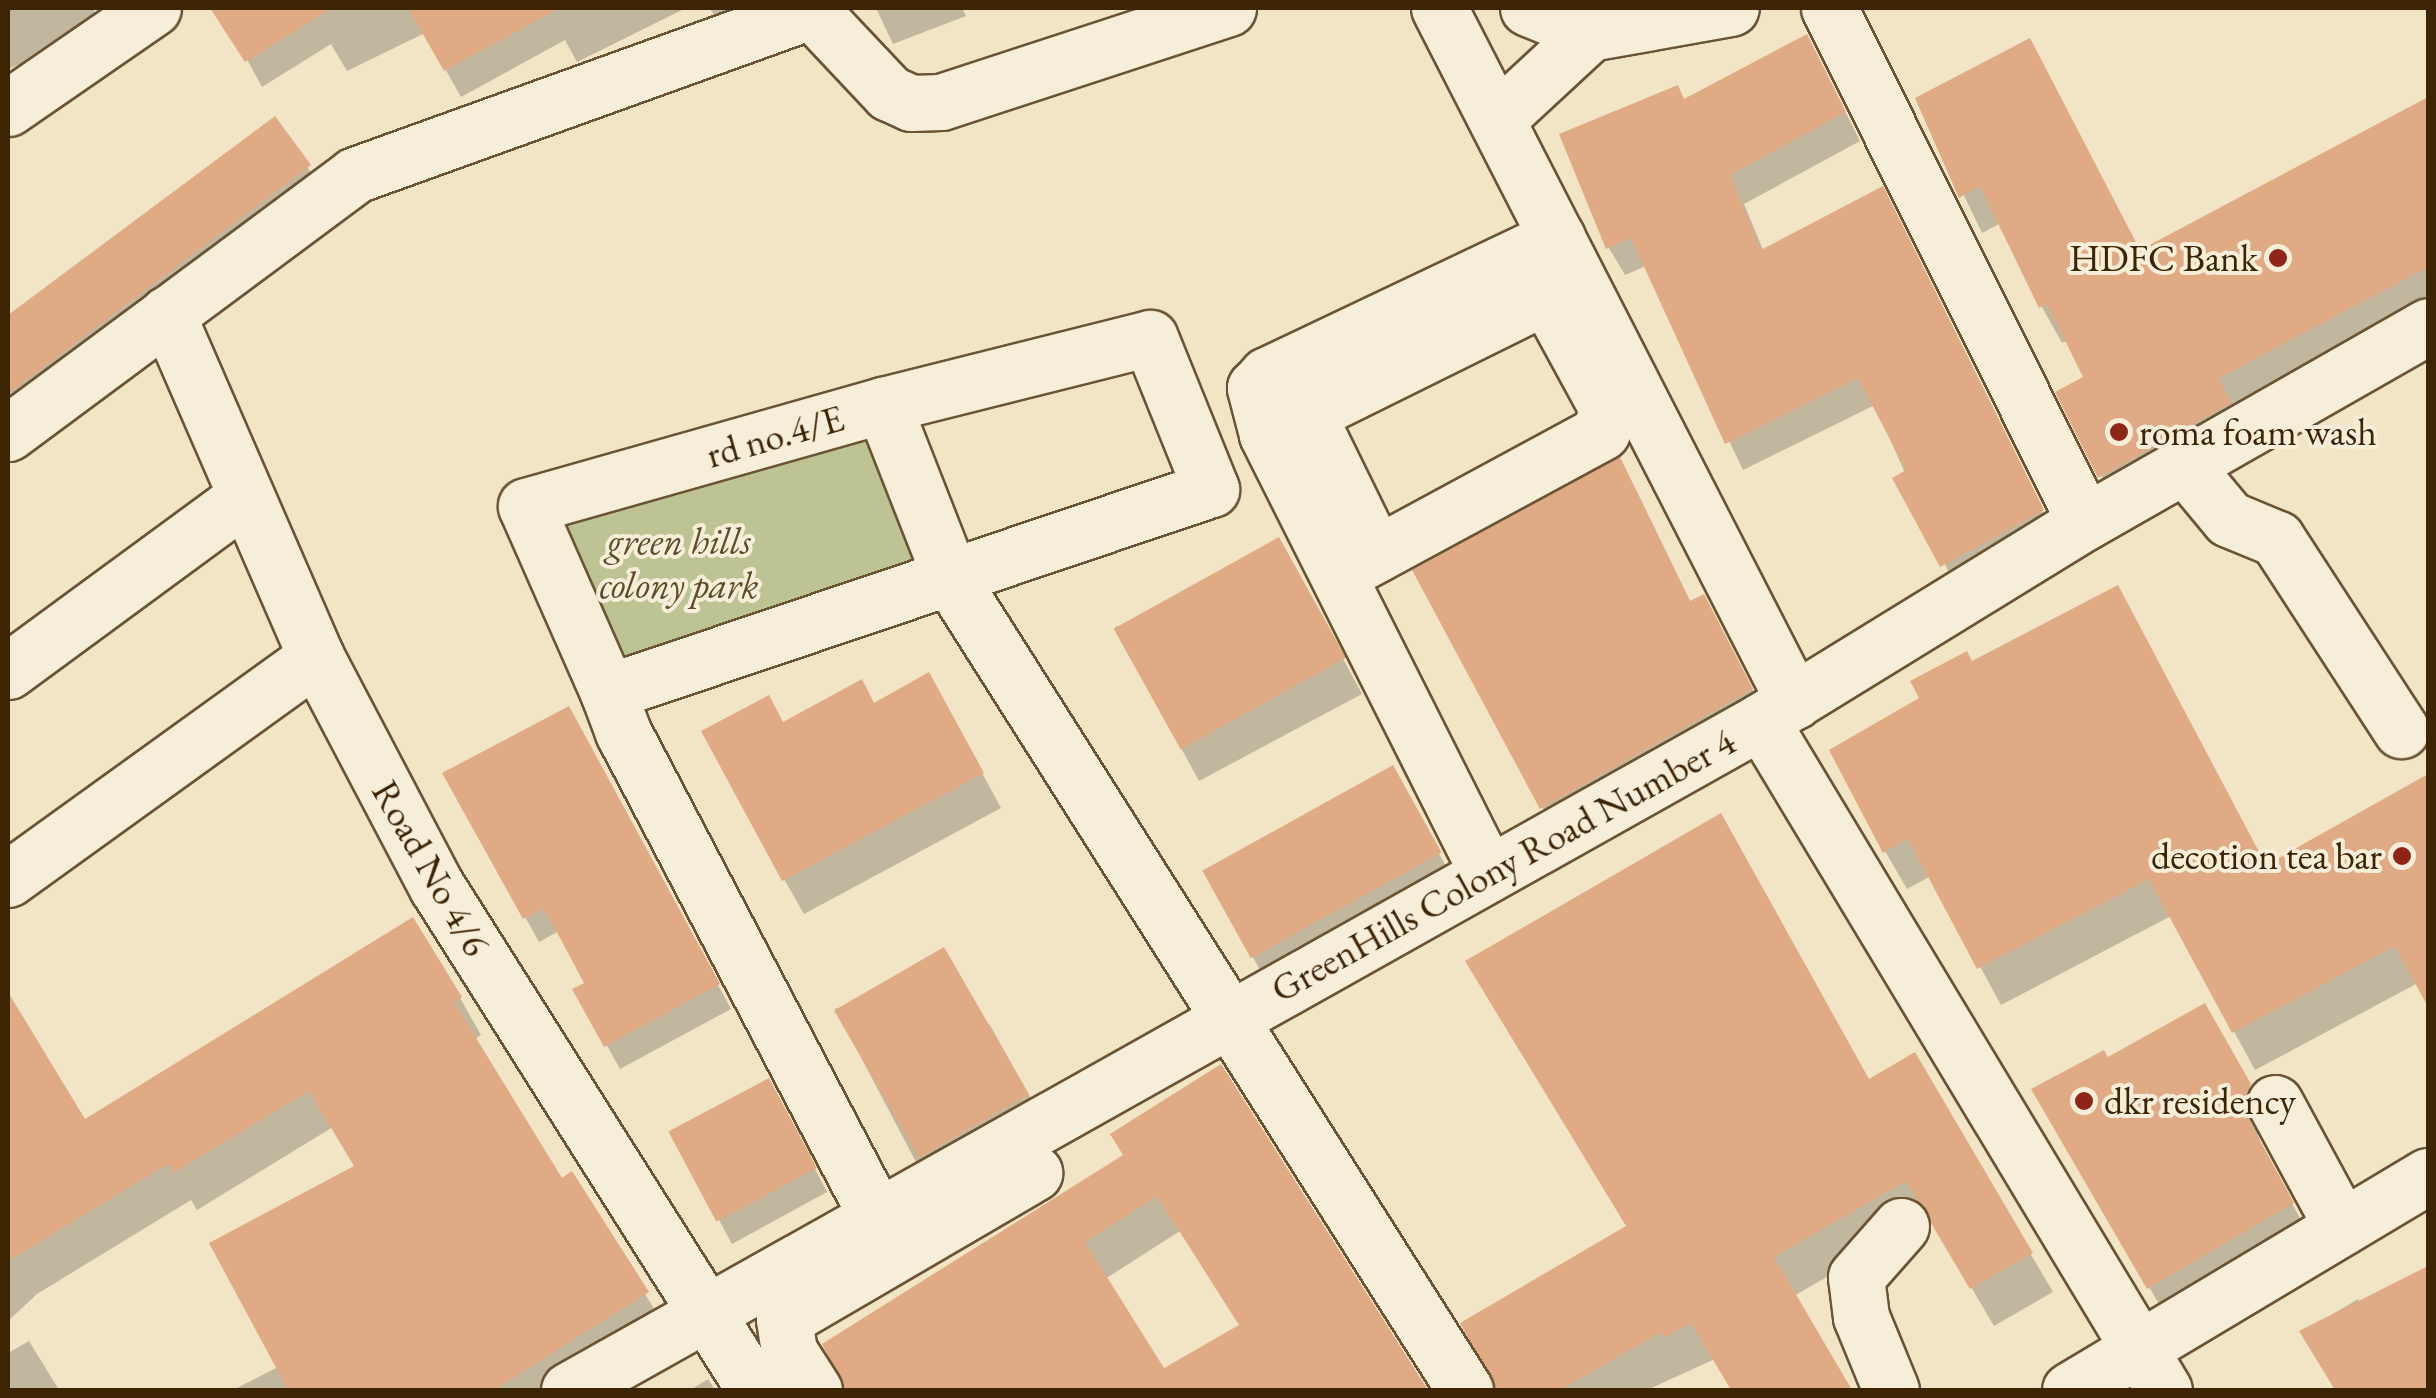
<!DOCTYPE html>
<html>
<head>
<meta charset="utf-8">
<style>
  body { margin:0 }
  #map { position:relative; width:2436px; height:1398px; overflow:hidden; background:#f2e5c6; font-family:"EB Garamond",serif }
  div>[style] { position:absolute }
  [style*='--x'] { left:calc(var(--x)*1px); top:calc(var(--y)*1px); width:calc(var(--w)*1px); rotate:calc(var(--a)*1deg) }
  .green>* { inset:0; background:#bec393 }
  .shadow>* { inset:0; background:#0003 }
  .building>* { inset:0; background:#e0aa85; transform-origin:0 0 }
  .roads { filter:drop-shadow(2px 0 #6a5434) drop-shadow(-2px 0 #6a5434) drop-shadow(0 2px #6a5434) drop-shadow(0 -2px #6a5434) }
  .minor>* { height:55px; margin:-27.5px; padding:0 27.5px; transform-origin:27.5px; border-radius:27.5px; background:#f7eeda }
  .dots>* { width:28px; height:28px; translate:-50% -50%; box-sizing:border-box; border:5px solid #f7eeda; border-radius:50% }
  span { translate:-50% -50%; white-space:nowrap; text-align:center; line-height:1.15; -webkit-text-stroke:8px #f7eeda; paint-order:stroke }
  .poi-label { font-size:38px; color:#3d2403 }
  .right { translate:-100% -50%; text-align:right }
  .left { translate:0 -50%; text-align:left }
  .street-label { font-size:38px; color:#3d2403 }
  .park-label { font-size:38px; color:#5d4c27; font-style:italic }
  .frame { position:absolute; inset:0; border:10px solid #3d2403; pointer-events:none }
</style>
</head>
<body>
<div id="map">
  <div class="green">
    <div style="clip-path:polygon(869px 421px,927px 568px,631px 666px,559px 534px,567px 508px)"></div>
  </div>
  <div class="shadow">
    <div style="clip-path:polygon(8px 8px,93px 8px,103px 30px,8px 69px)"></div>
    <div style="clip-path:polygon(219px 8px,686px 8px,577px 62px,565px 40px,461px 97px,425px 33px,347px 71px,331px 44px,262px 87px)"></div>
    <div style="clip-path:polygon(710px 8px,793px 8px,726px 37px)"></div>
    <div style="clip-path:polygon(876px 8px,962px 8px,966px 16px,893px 44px)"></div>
    <div style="clip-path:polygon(1822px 65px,1860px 141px,1744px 204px,1764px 252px,1894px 214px,2048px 523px,1958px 593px,1875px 405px,1743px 470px,1646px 266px,1625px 275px,1609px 248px,1685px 102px)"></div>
    <div style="clip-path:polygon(2428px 99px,2428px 314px,2121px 513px,2058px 393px,2086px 378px,2068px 340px,2062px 343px,2042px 307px,2001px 223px,1982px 233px,1918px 100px,2141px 252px)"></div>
    <div style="clip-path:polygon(275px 119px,322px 189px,8px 426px,8px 317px)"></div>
    <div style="clip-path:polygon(1636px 490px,1691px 603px,1720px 627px,1768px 720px,1559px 838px,1415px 572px)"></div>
    <div style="clip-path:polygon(1298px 575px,1362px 694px,1199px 781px,1115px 627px)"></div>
    <div style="clip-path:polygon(1972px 664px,2266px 867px,2428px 777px,2428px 1002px,2418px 983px,2255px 1070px,2171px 916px,2001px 1005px,1931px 876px,1907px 889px,1885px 851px,1922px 699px)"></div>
    <div style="clip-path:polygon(874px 705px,948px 710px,1001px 808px,804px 914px,784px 879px,783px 724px)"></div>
    <div style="clip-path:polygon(582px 732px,731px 1009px,620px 1069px,576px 990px,587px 984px,559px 931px,539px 942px,446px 774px)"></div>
    <div style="clip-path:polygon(1412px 803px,1458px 889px,1270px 988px,1204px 869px)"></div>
    <div style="clip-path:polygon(460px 998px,481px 1035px,474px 1040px,561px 1181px,571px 1175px,668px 1331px,564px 1390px,233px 1390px,278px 1367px,357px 1167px,333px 1127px,197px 1210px,191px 1200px,37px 1294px,8px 1321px,8px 1001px,84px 1122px)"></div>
    <div style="clip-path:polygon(2204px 1006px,2263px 1110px,2256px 1127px,2260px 1143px,2305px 1228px,2163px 1311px,2035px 1090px,2107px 1061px)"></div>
    <div style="clip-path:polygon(835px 1008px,990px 1025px,1042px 1119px,926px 1181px)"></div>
    <div style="clip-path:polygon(1914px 1056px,2053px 1292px,1994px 1326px,1930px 1217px,1794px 1296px,1849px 1390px,1733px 1390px,1715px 1359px,1647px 1390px,1503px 1390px,1485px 1362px)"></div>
    <div style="clip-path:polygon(evenodd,1221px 1068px,1427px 1390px,846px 1390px,825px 1345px,1126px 1156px,1221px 1068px,1180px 1231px,1241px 1327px,1164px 1372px,1105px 1279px,1180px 1231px)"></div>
    <div style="clip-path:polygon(782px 1105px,827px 1192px,732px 1244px,719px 1220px)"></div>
    <div style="clip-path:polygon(2428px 1270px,2428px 1390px,2337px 1390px,2303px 1332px,2358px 1299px,2362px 1307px)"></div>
    <div style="clip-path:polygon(29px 1341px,59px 1390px,8px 1390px,8px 1353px)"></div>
    <div style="clip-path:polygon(708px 1379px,715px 1390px,690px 1390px)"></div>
  </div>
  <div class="building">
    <div style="clip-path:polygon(210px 8px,332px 8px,245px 62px)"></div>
    <div style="clip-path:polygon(408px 8px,560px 8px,444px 71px)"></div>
    <div style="clip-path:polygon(1807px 34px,1846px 112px,1730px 175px,1761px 250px,1883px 186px,2044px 510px,1940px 567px,1892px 478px,1906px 470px,1858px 378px,1725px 444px,1631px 238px,1606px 249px,1559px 134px,1678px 85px,1684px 99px)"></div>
    <div style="clip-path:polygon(2030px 38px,2140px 250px,2428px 97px,2428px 267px,2219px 378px,2231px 403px,2098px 478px,2055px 392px,2083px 377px,2047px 304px,2039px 308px,1980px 186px,1959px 198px,1915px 98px)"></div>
    <div style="clip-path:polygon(275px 116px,311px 165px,8px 394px,8px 315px)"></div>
    <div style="clip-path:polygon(1620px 457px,1690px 601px,1704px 594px,1753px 689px,1540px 809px,1412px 570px)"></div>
    <div style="left:1279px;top:537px;width:138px;height:189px;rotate:61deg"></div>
    <div style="clip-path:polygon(2118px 585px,2266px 865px,2428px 774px,2428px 1007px,2395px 946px,2232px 1033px,2149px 879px,1977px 969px,1908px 839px,1883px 853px,1829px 750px,1919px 698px,1910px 681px,1967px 651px,1972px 661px)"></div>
    <div style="clip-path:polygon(929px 672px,984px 773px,782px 881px,701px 731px,769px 695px,783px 722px,862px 679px,874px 703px)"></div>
    <div style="clip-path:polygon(569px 706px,720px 984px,604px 1047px,572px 989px,584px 983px,544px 908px,523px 919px,442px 773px)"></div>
    <div style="left:1393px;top:765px;width:100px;height:218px;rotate:61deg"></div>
    <div style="clip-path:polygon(1721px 813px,1869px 1079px,1915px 1052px,2033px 1253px,1970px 1289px,1906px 1181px,1774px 1257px,1852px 1390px,1731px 1390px,1691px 1323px,1664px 1338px,1661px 1332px,1560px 1390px,1496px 1390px,1460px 1323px,1626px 1226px,1465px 961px)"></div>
    <div style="clip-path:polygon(413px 917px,462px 997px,454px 1002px,562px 1178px,572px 1171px,649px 1292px,494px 1390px,288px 1390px,209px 1243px,354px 1166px,309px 1091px,173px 1173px,168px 1164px,8px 1261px,8px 992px,85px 1119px)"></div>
    <div style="left:944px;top:947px;width:170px;height:127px;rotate:60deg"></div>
    <div style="clip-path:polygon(2205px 1003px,2251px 1084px,2244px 1101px,2247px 1117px,2294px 1203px,2147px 1289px,2031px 1089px,2104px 1050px,2108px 1057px)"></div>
    <div style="clip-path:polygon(evenodd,1221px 1064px,1428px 1390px,845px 1390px,822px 1344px,1123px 1155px,1110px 1134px,1221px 1064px,1157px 1196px,1239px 1325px,1164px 1368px,1085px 1242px,1157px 1196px)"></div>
    <div style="left:769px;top:1078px;width:102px;height:114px;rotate:62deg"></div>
    <div style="clip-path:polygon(2428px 1266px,2428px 1390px,2335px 1390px,2299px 1331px)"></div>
  </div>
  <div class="roads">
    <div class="minor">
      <div style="--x:809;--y:8;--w:117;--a:46.7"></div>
      <div style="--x:889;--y:93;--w:24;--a:24"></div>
      <div style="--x:911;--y:103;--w:30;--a:-2"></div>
      <div style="--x:941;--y:102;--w:302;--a:-18.1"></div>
      <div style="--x:1439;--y:8;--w:779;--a:62.88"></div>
      <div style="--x:1528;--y:8;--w:67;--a:22"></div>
      <div style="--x:1829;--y:8;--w:574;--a:63.52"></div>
      <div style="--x:8;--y:108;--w:176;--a:-34.6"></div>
      <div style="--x:1497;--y:119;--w:127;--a:-42.8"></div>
      <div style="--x:1590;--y:33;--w:143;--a:-10.1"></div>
      <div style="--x:167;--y:314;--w:374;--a:66.5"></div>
      <div style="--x:316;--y:657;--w:260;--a:62.3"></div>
      <div style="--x:437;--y:887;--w:595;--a:57.7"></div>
      <div style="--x:883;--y:405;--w:189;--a:68.6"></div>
      <div style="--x:952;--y:581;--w:958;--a:57.62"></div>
      <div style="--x:1307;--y:413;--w:157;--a:63.9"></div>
      <div style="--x:8;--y:433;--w:432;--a:-36.6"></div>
      <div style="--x:355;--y:175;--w:485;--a:-19.8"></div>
      <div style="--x:1267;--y:434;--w:311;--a:-26.3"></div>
      <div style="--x:1546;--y:296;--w:125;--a:61.4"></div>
      <div style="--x:1606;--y:406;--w:26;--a:99"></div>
      <div style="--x:1602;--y:432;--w:300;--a:151.6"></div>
      <div style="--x:2184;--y:465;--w:70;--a:50.2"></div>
      <div style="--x:2229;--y:519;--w:52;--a:22.6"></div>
      <div style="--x:2277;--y:539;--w:228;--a:57"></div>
      <div style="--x:8;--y:671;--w:295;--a:-36.3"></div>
      <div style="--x:608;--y:692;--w:203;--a:-113.8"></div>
      <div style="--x:526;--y:506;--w:371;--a:-15.8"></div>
      <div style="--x:883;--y:405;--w:275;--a:-14.1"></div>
      <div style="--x:1150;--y:338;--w:163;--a:68"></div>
      <div style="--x:1211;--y:489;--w:636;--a:161.39"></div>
      <div style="--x:608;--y:692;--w:43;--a:69.4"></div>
      <div style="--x:623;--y:732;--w:545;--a:62.35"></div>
      <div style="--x:1761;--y:721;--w:781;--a:58.94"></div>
      <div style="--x:1488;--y:874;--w:492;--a:-116.7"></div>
      <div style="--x:1267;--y:434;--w:48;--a:-104.6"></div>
      <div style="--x:1255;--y:388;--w:18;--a:-47"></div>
      <div style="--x:1267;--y:375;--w:321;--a:-25.4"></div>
      <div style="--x:8;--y:879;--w:380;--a:-35.8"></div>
      <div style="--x:2275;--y:1103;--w:141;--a:61.6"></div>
      <div style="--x:569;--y:1390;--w:1367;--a:-29.3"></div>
      <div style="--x:1761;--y:721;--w:380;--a:-31.6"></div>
      <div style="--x:2085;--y:522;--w:395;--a:-29.7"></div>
      <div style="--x:814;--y:1390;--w:46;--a:-122.7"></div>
      <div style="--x:789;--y:1351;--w:32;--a:-99"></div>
      <div style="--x:784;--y:1319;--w:290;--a:-30.3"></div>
      <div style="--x:1891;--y:1390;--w:79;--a:-112.3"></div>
      <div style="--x:1861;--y:1317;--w:40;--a:-97.1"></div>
      <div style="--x:1856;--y:1277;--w:68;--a:-48.6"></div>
      <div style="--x:2070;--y:1390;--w:417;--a:-30.9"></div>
    </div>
  </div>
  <div class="dots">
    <div style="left:2278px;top:258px;background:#8f2418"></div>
    <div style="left:2119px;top:432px;background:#8f2418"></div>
    <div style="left:2402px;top:856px;background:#8f2418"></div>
    <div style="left:2084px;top:1101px;background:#8f2418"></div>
  </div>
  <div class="poi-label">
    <span class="right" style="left:2258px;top:258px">HDFC Bank</span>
    <span class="left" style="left:2139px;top:432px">roma foam wash</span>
    <span class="right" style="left:2382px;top:856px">decotion tea bar</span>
    <span class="left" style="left:2104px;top:1101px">dkr residency</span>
  </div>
  <div class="street-label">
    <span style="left:775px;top:436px;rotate:-16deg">rd no.4/E</span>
    <span style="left:1503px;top:865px;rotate:-29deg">GreenHills Colony Road Number 4</span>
    <span style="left:431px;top:868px;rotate:60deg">Road No 4/6</span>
  </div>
  <div class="park-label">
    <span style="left:679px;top:563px">green hills<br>colony park</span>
  </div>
  <div class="frame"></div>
</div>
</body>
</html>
